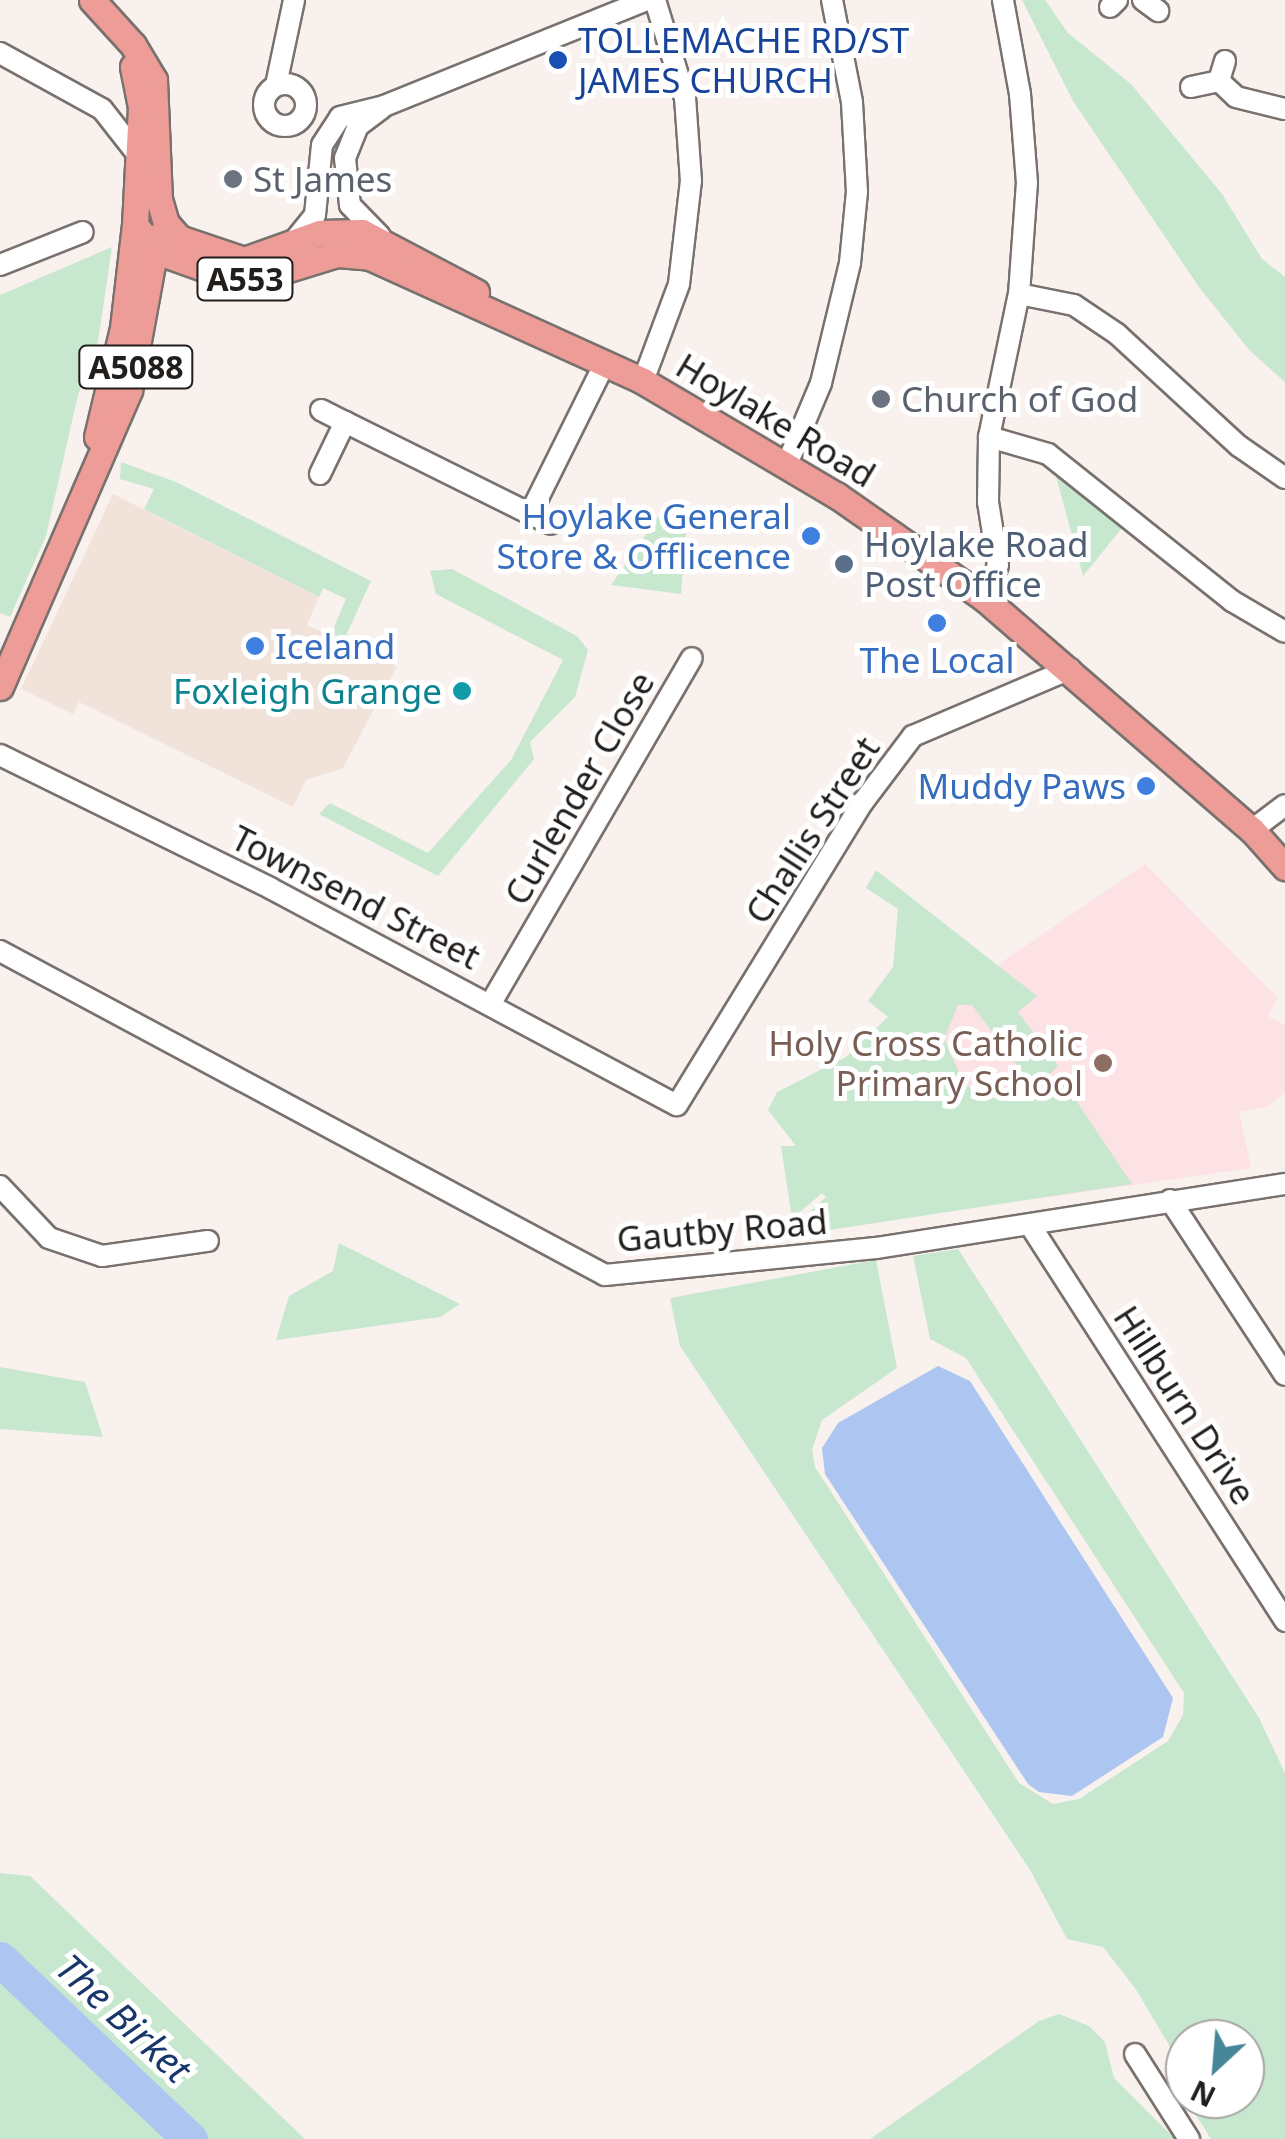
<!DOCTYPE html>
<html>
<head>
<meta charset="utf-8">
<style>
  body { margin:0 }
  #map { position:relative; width:1285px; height:2139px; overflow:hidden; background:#f9f1ed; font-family:"Noto Sans",sans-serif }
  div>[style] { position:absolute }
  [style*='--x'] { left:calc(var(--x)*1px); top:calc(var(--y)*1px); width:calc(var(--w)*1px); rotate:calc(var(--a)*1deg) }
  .built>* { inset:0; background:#f2e3da }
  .education>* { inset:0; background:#fce1e5 }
  .green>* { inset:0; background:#c7e8ce }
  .water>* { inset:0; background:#acc6f1 }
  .river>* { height:35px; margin:-17.5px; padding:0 17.5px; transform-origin:17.5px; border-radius:17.5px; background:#acc6f1 }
  .roads { filter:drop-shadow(2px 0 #78716d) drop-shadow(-2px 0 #78716d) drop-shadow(0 2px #78716d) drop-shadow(0 -2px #78716d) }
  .minor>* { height:20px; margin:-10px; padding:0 10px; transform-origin:10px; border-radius:10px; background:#fff }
  .minor>.ring { margin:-10px; padding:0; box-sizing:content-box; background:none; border:20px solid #fff; border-radius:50% }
  .major>* { height:25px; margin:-12.5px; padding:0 12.5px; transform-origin:12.5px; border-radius:12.5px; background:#ed9c98 }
  .dots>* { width:28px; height:28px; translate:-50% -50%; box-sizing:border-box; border:5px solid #fff; border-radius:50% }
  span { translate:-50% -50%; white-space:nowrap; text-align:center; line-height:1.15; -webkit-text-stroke:10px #fff; paint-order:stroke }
  .shield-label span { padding:2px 8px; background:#fff; border:2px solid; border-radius:8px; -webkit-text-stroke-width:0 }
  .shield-label { font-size:32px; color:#211e1c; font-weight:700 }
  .transit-label { font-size:35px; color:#164399 }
  .left { translate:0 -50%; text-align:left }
  .worship-label { font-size:35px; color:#5b616d }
  .street-label { font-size:35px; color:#211e1c }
  .shop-label { font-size:35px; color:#366cbe }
  .right { translate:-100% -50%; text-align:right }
  .service-label { font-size:35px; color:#4e5e75 }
  .culture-label { font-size:35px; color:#0d838f }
  .education-label { font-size:35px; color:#785e54 }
  .water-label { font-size:38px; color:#19366a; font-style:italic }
  .north { position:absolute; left:1165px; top:2019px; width:100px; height:100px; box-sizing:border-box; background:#fff; border:2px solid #a6a5a4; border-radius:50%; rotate:206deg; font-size:28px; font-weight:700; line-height:40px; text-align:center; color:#211e1c }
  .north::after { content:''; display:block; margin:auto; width:35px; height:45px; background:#468699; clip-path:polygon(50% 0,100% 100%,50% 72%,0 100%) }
</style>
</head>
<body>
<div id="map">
  <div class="built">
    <div style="clip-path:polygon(113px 494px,319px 597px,307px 625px,397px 666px,343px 768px,306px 780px,293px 807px,79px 702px,73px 714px,21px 689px)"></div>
  </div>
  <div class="education">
    <div style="clip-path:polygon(1145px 864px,1278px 998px,1268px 1016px,1285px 1025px,1285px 1093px,1266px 1107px,1239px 1112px,1251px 1168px,1014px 1202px,900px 1032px)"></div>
  </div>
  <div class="green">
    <div style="clip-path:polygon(1022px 0,1045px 0,1068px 33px,1131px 84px,1222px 194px,1262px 259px,1285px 277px,1285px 382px,1250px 351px,1199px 287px,1073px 101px)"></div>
    <div style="clip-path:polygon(112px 247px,97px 348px,78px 395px,46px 536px,10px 617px,0 613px,0 295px)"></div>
    <div style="clip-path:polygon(121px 462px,176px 482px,371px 581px,343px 642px,330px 636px,346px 599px,323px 588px,319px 597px,144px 509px,154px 489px,120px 479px)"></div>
    <div style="clip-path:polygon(1056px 476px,1122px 528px,1083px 576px)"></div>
    <div style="clip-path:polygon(658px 517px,686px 531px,681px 594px,611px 585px)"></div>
    <div style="clip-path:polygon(452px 569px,577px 636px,588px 650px,575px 697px,530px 742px,534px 759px,438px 876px,319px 814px,330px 803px,428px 853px,511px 760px,563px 660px,436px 594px,430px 571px)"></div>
    <div style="clip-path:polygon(876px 870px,1037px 996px,1018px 1012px,1058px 1066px,1047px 1077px,1025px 1076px,972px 1005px,958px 1005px,944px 1039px,962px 1079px,976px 1095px,1065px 1084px,1132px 1184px,796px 1235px,793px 1227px,826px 1197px,822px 1193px,792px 1219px,781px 1146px,796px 1146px,768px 1110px,777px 1092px,846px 1057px,888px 1017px,868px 1001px,893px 967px,898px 909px,866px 888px)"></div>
    <div style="clip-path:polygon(339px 1243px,460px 1304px,440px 1317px,276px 1340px,289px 1296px,333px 1271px)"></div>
    <div style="clip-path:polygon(958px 1249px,1259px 1718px,1285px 1773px,1285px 2139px,1211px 2139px,1186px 2099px,1245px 2099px,1245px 2039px,1185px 2039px,1185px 2095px,1169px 2045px,1135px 1988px,1103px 1947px,1067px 1939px,1030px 1870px,680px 1346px,670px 1298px,876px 1260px,897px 1368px,822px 1420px,812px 1450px,815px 1467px,1019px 1783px,1053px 1804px,1079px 1799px,1168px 1741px,1183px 1715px,1184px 1693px,966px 1358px,930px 1339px,913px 1256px)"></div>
    <div style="clip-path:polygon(0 1367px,85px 1382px,103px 1437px,0 1429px)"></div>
    <div style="clip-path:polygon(0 1873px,30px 1876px,305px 2139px,203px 2139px,0 1949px)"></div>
    <div style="clip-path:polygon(0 1978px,172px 2139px,0 2139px)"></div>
    <div style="clip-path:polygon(1059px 2014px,1089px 2026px,1105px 2042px,1114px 2078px,1175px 2139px,870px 2139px,1039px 2021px)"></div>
  </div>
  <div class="water">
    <div style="clip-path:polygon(938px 1366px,970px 1381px,1173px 1698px,1163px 1737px,1072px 1796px,1039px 1792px,1028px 1784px,825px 1474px,822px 1448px,838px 1423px)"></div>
  </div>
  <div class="river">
    <div style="--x:0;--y:1959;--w:262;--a:43.5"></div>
  </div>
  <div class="roads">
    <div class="minor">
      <div style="--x:1143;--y:0;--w:19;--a:36"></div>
      <div style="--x:1110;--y:7;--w:10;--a:-45"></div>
      <div style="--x:0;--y:53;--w:116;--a:28.8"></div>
      <div style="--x:102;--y:109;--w:58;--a:52"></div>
      <div style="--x:1225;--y:61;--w:21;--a:107"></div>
      <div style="--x:1219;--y:81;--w:23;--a:43"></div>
      <div style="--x:1236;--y:97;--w:50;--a:13.8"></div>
      <div class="ring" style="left:264px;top:84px;width:22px;height:22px"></div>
      <div style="--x:276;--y:85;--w:87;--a:-78"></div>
      <div style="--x:1191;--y:87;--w:29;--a:-12"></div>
      <div style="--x:380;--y:236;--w:43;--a:-134.1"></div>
      <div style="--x:350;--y:205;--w:47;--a:-96.1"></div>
      <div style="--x:345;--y:158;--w:35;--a:-68"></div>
      <div style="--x:358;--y:126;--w:30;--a:-37"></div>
      <div style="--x:294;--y:241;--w:33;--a:-51"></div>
      <div style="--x:315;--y:215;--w:70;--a:-84.3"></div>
      <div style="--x:322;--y:145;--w:33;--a:-57"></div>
      <div style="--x:340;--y:117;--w:45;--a:-14"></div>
      <div style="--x:384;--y:106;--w:284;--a:-22"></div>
      <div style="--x:0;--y:265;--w:89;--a:-21.7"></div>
      <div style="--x:1019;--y:294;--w:56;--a:11.3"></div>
      <div style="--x:1074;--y:305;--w:52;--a:34"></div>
      <div style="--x:1117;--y:334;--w:166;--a:42.6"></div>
      <div style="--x:1239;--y:446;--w:56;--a:34.8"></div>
      <div style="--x:643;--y:381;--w:103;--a:-69.6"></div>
      <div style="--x:679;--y:284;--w:104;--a:-83.4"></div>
      <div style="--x:691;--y:181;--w:83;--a:-94.1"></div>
      <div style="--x:685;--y:98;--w:102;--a:-107"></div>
      <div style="--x:321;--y:410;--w:27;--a:27"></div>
      <div style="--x:989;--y:437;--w:61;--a:16.1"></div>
      <div style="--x:1048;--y:454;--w:236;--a:38.6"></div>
      <div style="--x:1232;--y:601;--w:61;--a:30.3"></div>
      <div style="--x:787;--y:464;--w:88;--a:-67.2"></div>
      <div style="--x:821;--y:383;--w:123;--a:-76.4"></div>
      <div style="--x:850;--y:263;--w:71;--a:-84.4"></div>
      <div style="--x:857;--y:192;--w:90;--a:-93.2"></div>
      <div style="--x:852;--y:102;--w:104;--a:-101.1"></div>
      <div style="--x:320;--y:474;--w:58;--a:-64.3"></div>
      <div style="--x:345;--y:422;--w:207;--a:26.4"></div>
      <div style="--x:530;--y:514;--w:169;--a:-63.6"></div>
      <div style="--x:530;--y:514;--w:23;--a:25"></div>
      <div style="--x:985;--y:599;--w:36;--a:-69"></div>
      <div style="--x:998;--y:565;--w:64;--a:-99"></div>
      <div style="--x:988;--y:502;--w:65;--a:-89.1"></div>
      <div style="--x:989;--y:437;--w:146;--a:-78.2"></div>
      <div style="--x:1019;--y:294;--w:111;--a:-85.9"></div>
      <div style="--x:1027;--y:183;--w:89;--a:-94.5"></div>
      <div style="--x:1020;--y:94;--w:96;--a:-100.3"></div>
      <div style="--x:0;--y:755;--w:301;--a:26.2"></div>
      <div style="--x:270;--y:888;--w:461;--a:28.1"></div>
      <div style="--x:677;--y:1105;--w:356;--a:-58.5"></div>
      <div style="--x:863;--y:802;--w:83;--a:-52.9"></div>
      <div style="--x:913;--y:736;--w:171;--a:-23.1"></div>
      <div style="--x:1252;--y:830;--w:41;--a:-37.1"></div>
      <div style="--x:0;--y:951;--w:686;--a:28.17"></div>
      <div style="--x:605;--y:1275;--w:272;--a:-5.7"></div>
      <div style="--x:876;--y:1248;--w:414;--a:-8.9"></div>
      <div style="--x:491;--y:1003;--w:399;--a:-59.8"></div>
      <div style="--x:0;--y:1186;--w:71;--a:46.7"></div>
      <div style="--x:49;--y:1238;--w:56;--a:18.8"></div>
      <div style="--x:102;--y:1256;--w:107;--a:-8.1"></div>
      <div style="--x:1170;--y:1200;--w:209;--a:56.7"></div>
      <div style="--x:1030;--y:1225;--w:471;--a:57.2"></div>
      <div style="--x:1135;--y:2054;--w:101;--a:57.6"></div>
    </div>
    <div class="major">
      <div style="--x:92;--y:0;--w:61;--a:47.7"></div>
      <div style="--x:133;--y:45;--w:41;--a:59"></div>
      <div style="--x:154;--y:80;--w:119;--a:87.6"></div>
      <div style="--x:159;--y:199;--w:25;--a:74"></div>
      <div style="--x:166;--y:223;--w:20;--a:49"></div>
      <div style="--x:179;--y:238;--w:69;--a:18.7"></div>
      <div style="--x:244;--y:260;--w:81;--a:-19.6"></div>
      <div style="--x:320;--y:233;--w:42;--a:-1.4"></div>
      <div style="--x:362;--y:232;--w:129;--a:27.8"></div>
      <div style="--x:135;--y:225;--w:33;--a:51"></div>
      <div style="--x:156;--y:251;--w:80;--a:19.8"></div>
      <div style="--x:231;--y:278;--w:28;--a:0"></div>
      <div style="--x:259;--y:278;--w:82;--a:-17.1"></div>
      <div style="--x:337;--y:254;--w:33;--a:5"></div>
      <div style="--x:370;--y:257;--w:300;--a:24.4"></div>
      <div style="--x:643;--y:381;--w:224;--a:30.6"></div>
      <div style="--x:836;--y:495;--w:182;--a:34.9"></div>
      <div style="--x:985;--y:599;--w:353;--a:40.9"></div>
      <div style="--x:1252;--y:830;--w:50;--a:48.3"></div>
      <div style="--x:97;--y:437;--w:112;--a:-76.6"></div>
      <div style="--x:123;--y:328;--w:104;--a:-83.4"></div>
      <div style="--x:135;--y:225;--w:118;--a:-87.1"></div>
      <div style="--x:141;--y:107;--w:41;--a:-101.3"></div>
      <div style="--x:0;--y:687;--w:324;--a:-66.5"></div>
      <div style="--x:129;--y:390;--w:156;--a:-79.6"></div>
    </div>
  </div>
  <div class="dots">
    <div style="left:558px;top:60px;background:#1a4fb4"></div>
    <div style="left:233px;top:179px;background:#6b7280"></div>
    <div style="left:881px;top:399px;background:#6b7280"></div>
    <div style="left:811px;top:536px;background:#3f7fe0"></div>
    <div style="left:844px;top:564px;background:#5c6f8a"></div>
    <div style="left:937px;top:623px;background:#3f7fe0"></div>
    <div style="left:255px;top:646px;background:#3f7fe0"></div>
    <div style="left:462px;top:691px;background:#0f9aa8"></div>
    <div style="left:1146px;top:786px;background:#3f7fe0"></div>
    <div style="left:1103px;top:1063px;background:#8d6e63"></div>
  </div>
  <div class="shield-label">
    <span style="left:245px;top:279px">A553</span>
    <span style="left:136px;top:367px">A5088</span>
  </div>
  <div class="transit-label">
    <span class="left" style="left:578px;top:60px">TOLLEMACHE RD/ST<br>JAMES CHURCH</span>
  </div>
  <div class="worship-label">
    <span class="left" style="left:253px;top:179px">St James</span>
    <span class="left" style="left:901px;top:399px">Church of God</span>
  </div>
  <div class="street-label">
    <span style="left:776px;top:420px;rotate:31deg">Hoylake Road</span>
    <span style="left:579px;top:788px;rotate:-60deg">Curlender Close</span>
    <span style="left:812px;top:830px;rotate:-57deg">Challis Street</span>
    <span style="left:356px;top:897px;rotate:27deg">Townsend Street</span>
    <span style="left:722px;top:1230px;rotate:-5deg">Gautby Road</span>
    <span style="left:1185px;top:1405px;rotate:57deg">Hillburn Drive</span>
  </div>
  <div class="shop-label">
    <span class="right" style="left:791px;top:536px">Hoylake General<br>Store &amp; Offlicence</span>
    <span class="left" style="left:275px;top:646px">Iceland</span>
    <span style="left:937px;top:660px">The Local</span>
    <span class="right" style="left:1126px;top:786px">Muddy Paws</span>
  </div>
  <div class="service-label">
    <span class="left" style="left:864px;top:564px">Hoylake Road<br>Post Office</span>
  </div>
  <div class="culture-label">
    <span class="right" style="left:442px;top:691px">Foxleigh Grange</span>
  </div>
  <div class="education-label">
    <span class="right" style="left:1083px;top:1063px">Holy Cross Catholic<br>Primary School</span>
  </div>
  <div class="water-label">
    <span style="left:124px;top:2018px;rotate:43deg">The Birket</span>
  </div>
  <div class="north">N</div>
</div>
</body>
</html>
